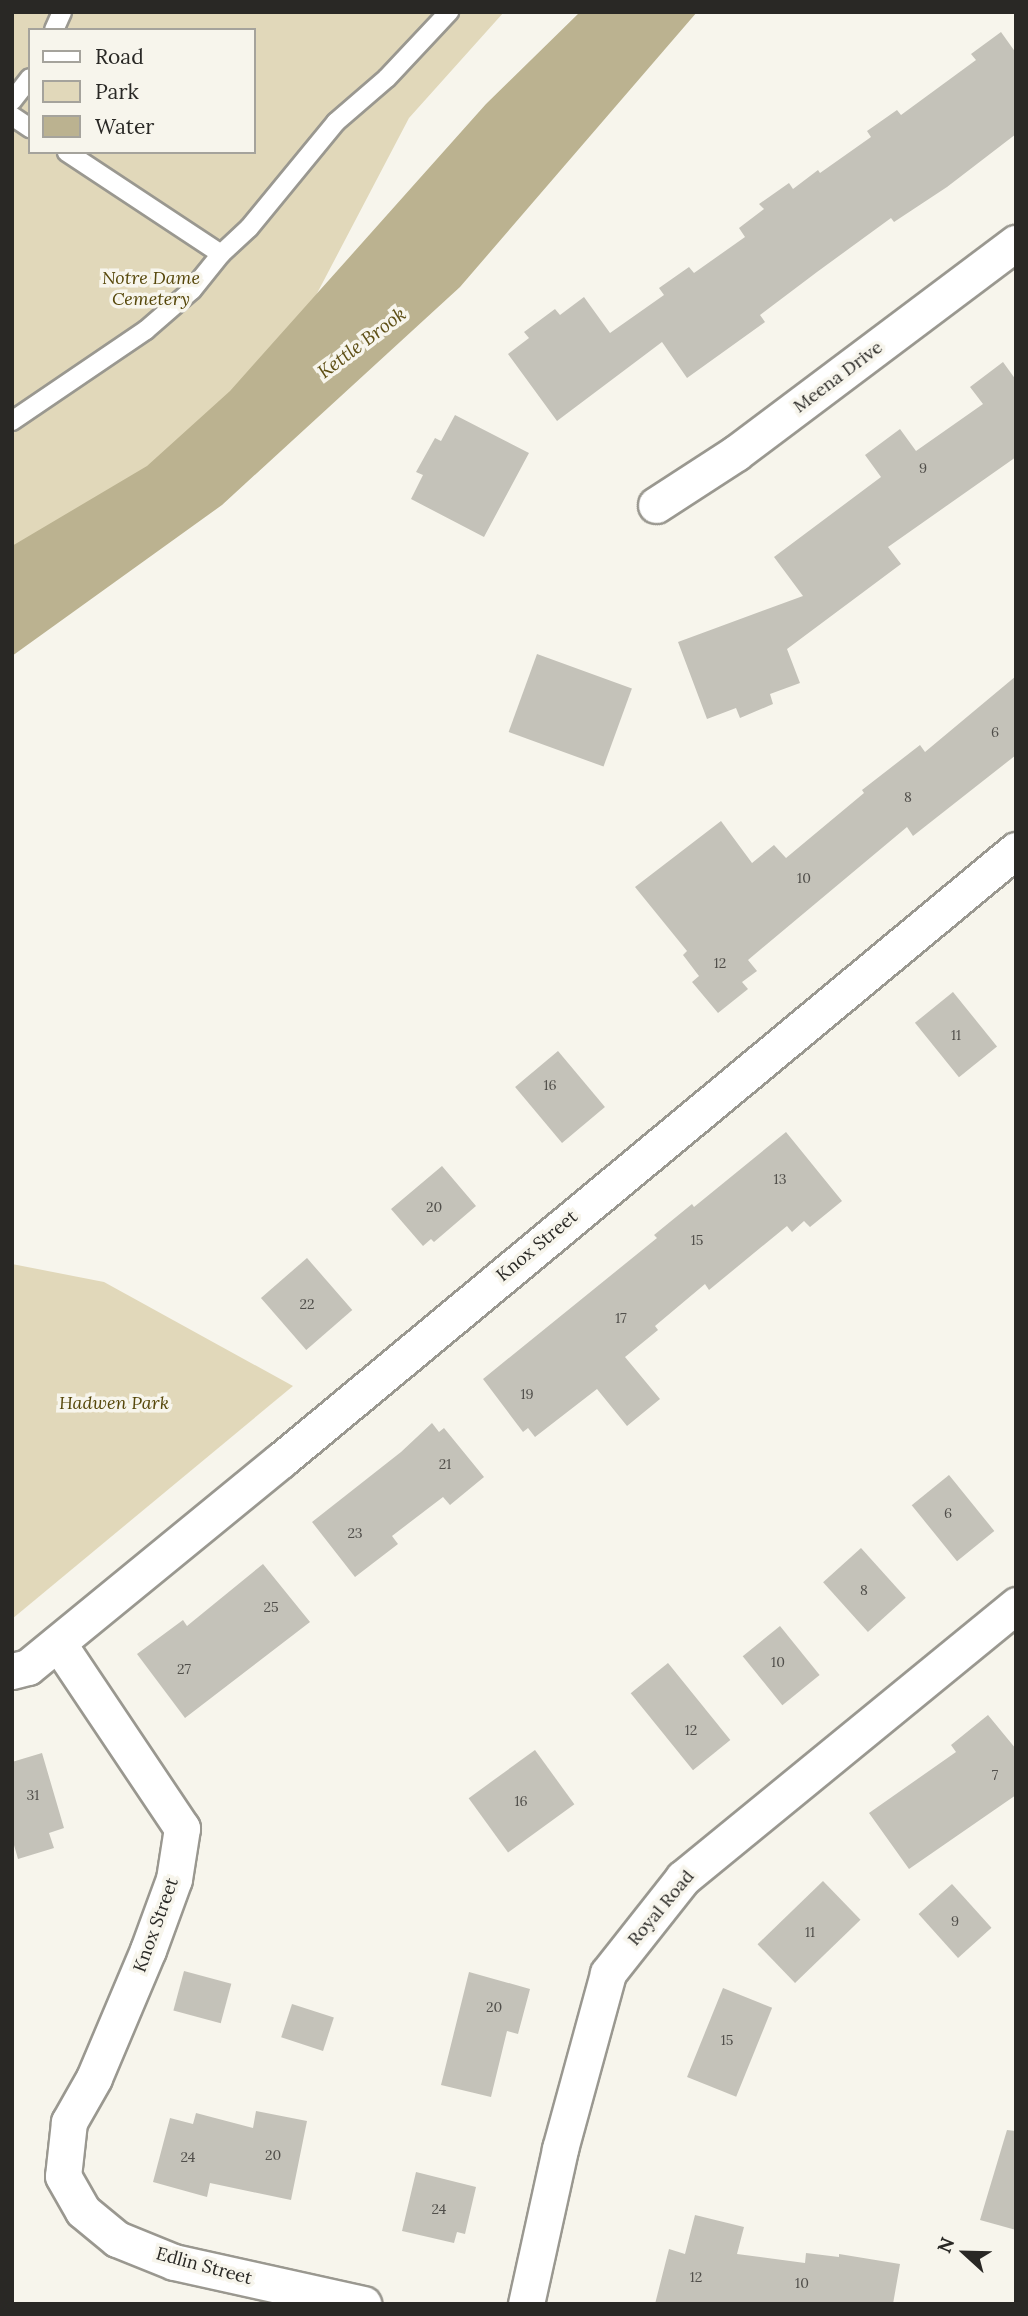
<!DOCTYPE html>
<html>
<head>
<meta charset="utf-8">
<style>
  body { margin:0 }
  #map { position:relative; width:1028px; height:2316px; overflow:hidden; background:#f7f5ec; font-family:Lora,serif }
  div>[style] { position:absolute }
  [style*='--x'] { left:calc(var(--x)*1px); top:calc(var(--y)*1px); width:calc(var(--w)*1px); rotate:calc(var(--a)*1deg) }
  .green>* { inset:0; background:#e1d8ba }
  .water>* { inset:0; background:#bbb290 }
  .building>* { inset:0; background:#c4c2b9; transform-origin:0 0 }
  .roads { filter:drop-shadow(2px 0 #9a9890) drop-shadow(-2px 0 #9a9890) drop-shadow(0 2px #9a9890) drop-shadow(0 -2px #9a9890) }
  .lane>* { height:18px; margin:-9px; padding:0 9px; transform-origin:9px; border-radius:9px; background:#fff }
  .street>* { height:35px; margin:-17.5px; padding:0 17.5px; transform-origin:17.5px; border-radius:17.5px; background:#fff }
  span { translate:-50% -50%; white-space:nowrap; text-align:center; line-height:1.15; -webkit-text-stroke:7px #f7f5ec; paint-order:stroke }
  .number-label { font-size:14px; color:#504e4a }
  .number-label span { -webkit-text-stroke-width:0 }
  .park-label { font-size:18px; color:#56470a; font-style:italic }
  .street-label { font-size:18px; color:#292825 }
  .water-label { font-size:19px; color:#5e4f15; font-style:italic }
  .frame { position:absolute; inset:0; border:14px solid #292825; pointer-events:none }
  .legend { position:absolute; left:28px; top:28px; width:228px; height:126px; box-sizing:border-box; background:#f7f5ec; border:2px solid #a5a39c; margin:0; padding:9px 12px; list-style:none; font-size:21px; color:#292825 }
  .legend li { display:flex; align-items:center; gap:14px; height:35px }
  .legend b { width:35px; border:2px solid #a5a39c }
  .north { position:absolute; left:930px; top:2218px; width:70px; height:70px; -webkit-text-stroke:5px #f7f5ec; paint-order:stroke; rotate:292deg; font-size:19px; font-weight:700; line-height:28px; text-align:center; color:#292825 }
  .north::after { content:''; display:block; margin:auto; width:24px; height:32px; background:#292825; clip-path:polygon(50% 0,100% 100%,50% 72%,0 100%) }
</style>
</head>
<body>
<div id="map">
  <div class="green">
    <div style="clip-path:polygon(evenodd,12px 12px,504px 12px,409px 118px,280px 364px,119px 492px,12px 565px,12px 12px,30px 30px,254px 30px,254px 152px,30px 152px,30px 30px)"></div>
    <div style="clip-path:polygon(12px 1264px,104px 1282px,293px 1386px,12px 1619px)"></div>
  </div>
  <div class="water">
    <div style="clip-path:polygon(580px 12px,697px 12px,460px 287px,222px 505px,12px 656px,12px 546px,147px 466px,230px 391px,486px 104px)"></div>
  </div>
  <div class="building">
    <div style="clip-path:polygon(1001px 32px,1016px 53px,1016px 134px,947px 187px,894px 222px,891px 218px,817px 272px,760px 315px,765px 322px,687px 378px,662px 342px,557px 421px,508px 354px,529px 338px,524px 332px,555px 309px,560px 315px,584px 297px,610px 333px,664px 295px,659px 288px,689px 267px,694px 273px,745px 237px,739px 228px,764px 209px,759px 204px,789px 183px,793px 189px,818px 170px,820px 173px,871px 137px,867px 131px,897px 110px,901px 115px,976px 60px,971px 54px)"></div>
    <div style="clip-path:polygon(1003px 362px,1016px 380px,1016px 457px,888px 547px,901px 564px,787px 649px,800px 683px,770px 694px,773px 704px,740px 718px,736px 708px,707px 719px,678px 642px,803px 596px,774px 557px,881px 477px,865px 455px,900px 429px,916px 451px,983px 404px,970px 387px)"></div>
    <div style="clip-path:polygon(455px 415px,529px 453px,484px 537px,411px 499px,423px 475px,416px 472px,435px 438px,441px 441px)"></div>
    <div style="left:537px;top:654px;width:101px;height:83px;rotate:20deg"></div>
    <div style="clip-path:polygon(1016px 676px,1016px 755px,913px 836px,907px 827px,748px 960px,757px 971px,742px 982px,748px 989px,718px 1013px,692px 982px,699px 976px,683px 955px,687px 951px,635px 887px,721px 821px,752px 863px,774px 845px,786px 858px,864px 793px,862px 790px,920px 745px,925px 752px)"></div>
    <div style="left:953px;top:992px;width:70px;height:49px;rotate:51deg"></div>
    <div style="left:558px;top:1051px;width:73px;height:56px;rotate:50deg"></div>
    <div style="clip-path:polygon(786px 1132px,842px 1201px,810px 1227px,804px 1221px,792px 1232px,787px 1226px,709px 1290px,705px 1284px,655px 1326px,658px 1330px,625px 1357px,660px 1399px,627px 1426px,597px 1389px,535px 1437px,528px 1428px,523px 1432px,483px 1379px,657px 1238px,654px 1235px,692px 1204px,694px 1207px)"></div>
    <div style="clip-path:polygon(442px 1166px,476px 1206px,434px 1242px,431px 1239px,423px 1246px,391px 1209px)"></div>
    <div style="left:307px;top:1258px;width:69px;height:61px;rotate:49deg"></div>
    <div style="clip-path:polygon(432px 1423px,439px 1432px,444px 1428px,484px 1477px,450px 1505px,443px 1497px,392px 1536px,398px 1544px,355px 1577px,312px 1522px,401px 1452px)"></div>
    <div style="left:949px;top:1475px;width:72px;height:48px;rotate:51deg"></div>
    <div style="left:861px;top:1548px;width:67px;height:51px;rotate:48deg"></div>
    <div style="clip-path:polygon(263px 1564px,310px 1622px,185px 1718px,137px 1654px,183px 1620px,187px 1626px)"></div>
    <div style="left:780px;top:1626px;width:63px;height:48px;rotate:51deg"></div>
    <div style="left:668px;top:1663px;width:99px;height:48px;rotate:51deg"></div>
    <div style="clip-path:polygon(988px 1715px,1016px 1749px,1016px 1795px,909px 1869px,869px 1813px,956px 1752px,951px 1745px)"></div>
    <div style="left:535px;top:1750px;width:67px;height:82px;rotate:54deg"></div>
    <div style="clip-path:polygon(42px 1753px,64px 1828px,49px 1833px,54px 1848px,18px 1859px,12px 1838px,12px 1762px)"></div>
    <div style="left:823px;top:1881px;width:54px;height:91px;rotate:46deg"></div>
    <div style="left:952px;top:1884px;width:59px;height:45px;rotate:48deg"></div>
    <div style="left:184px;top:1971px;width:49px;height:41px;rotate:15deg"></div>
    <div style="clip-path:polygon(469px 1972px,530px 1989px,518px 2034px,507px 2031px,491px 2097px,441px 2085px)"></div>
    <div style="left:723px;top:1988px;width:53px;height:96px;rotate:22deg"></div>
    <div style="left:292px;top:2004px;width:44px;height:35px;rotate:18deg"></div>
    <div style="clip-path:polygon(256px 2111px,307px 2121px,291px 2200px,210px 2183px,207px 2197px,153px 2182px,170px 2118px,193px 2124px,196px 2113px,253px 2128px)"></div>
    <div style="clip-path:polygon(1007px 2130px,1016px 2131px,1016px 2230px,980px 2220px)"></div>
    <div style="clip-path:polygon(416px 2172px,476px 2187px,465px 2234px,457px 2232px,454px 2243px,402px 2231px)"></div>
    <div style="clip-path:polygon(695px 2215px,744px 2227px,737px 2254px,805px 2263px,806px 2253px,839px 2257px,839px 2254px,900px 2264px,893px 2304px,655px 2304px,669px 2249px,685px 2254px)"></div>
  </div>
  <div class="roads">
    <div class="lane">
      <div style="--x:54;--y:30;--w:20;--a:-66"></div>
      <div style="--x:12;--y:101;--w:29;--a:-52"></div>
      <div style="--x:12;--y:116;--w:22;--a:34"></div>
      <div style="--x:221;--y:254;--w:38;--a:-43"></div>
      <div style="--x:249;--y:228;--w:137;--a:-50.6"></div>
      <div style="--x:336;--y:122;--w:67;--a:-40.8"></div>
      <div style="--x:387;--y:78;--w:91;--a:-46.8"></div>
      <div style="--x:12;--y:421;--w:162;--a:-34.2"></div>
      <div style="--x:146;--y:330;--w:61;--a:-41"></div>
      <div style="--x:192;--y:290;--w:46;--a:-51.1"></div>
      <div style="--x:221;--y:254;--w:185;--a:-146.5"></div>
    </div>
    <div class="street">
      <div style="--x:656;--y:505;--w:95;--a:-33"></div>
      <div style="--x:736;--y:453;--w:350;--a:-36.9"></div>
      <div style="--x:58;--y:1643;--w:223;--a:56.2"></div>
      <div style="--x:182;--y:1828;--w:52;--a:98.9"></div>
      <div style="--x:174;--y:1879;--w:76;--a:110.1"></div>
      <div style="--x:148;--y:1950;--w:139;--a:112.9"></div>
      <div style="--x:94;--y:2078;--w:51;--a:119.6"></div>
      <div style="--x:69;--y:2122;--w:54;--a:96.3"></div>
      <div style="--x:63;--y:2176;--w:40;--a:60.3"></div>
      <div style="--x:83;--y:2211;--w:44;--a:39.5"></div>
      <div style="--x:117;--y:2239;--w:61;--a:22"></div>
      <div style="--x:174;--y:2262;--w:194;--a:12.5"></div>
      <div style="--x:12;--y:1671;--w:16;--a:-14"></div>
      <div style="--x:28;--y:1667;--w:327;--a:-39.3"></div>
      <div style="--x:281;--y:1460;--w:955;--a:-39.69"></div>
      <div style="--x:526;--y:2304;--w:159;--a:-77.6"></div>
      <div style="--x:560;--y:2149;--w:182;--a:-74.7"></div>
      <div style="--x:608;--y:1973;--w:121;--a:-51.7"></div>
      <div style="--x:683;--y:1878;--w:431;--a:-39.3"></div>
    </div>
  </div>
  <div class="number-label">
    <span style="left:923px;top:468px">9</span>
    <span style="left:995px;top:732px">6</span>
    <span style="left:908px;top:797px">8</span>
    <span style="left:804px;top:878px">10</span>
    <span style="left:720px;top:963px">12</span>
    <span style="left:956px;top:1035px">11</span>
    <span style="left:550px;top:1085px">16</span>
    <span style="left:780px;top:1179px">13</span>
    <span style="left:434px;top:1207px">20</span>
    <span style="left:697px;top:1240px">15</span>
    <span style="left:307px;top:1304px">22</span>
    <span style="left:621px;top:1318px">17</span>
    <span style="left:527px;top:1394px">19</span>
    <span style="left:445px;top:1464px">21</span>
    <span style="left:948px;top:1513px">6</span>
    <span style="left:355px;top:1533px">23</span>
    <span style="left:864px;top:1590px">8</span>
    <span style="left:271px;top:1607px">25</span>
    <span style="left:778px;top:1662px">10</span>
    <span style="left:184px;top:1669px">27</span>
    <span style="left:691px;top:1730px">12</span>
    <span style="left:995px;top:1775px">7</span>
    <span style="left:33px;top:1795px">31</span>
    <span style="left:521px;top:1801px">16</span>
    <span style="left:955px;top:1921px">9</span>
    <span style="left:810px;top:1932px">11</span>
    <span style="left:494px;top:2007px">20</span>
    <span style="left:727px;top:2040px">15</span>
    <span style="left:273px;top:2155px">20</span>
    <span style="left:188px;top:2157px">24</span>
    <span style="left:439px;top:2209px">24</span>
    <span style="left:696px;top:2277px">12</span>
    <span style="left:802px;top:2283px">10</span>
  </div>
  <div class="park-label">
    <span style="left:151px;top:289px">Notre Dame<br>Cemetery</span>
    <span style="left:114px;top:1403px">Hadwen Park</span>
  </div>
  <div class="street-label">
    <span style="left:838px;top:377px;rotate:-37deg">Meena Drive</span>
    <span style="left:537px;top:1246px;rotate:-40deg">Knox Street</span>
    <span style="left:661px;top:1908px;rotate:-50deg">Royal Road</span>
    <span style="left:156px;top:1925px;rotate:-70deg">Knox Street</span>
    <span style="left:204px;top:2266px;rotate:15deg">Edlin Street</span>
  </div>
  <div class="water-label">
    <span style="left:362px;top:343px;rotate:-37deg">Kettle Brook</span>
  </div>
  <div class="frame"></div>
  <ul class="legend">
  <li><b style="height:9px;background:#fff"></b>Road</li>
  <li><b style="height:19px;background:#e1d8ba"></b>Park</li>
  <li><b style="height:19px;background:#bbb290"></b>Water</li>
  </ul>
  <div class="north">N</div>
</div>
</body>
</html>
